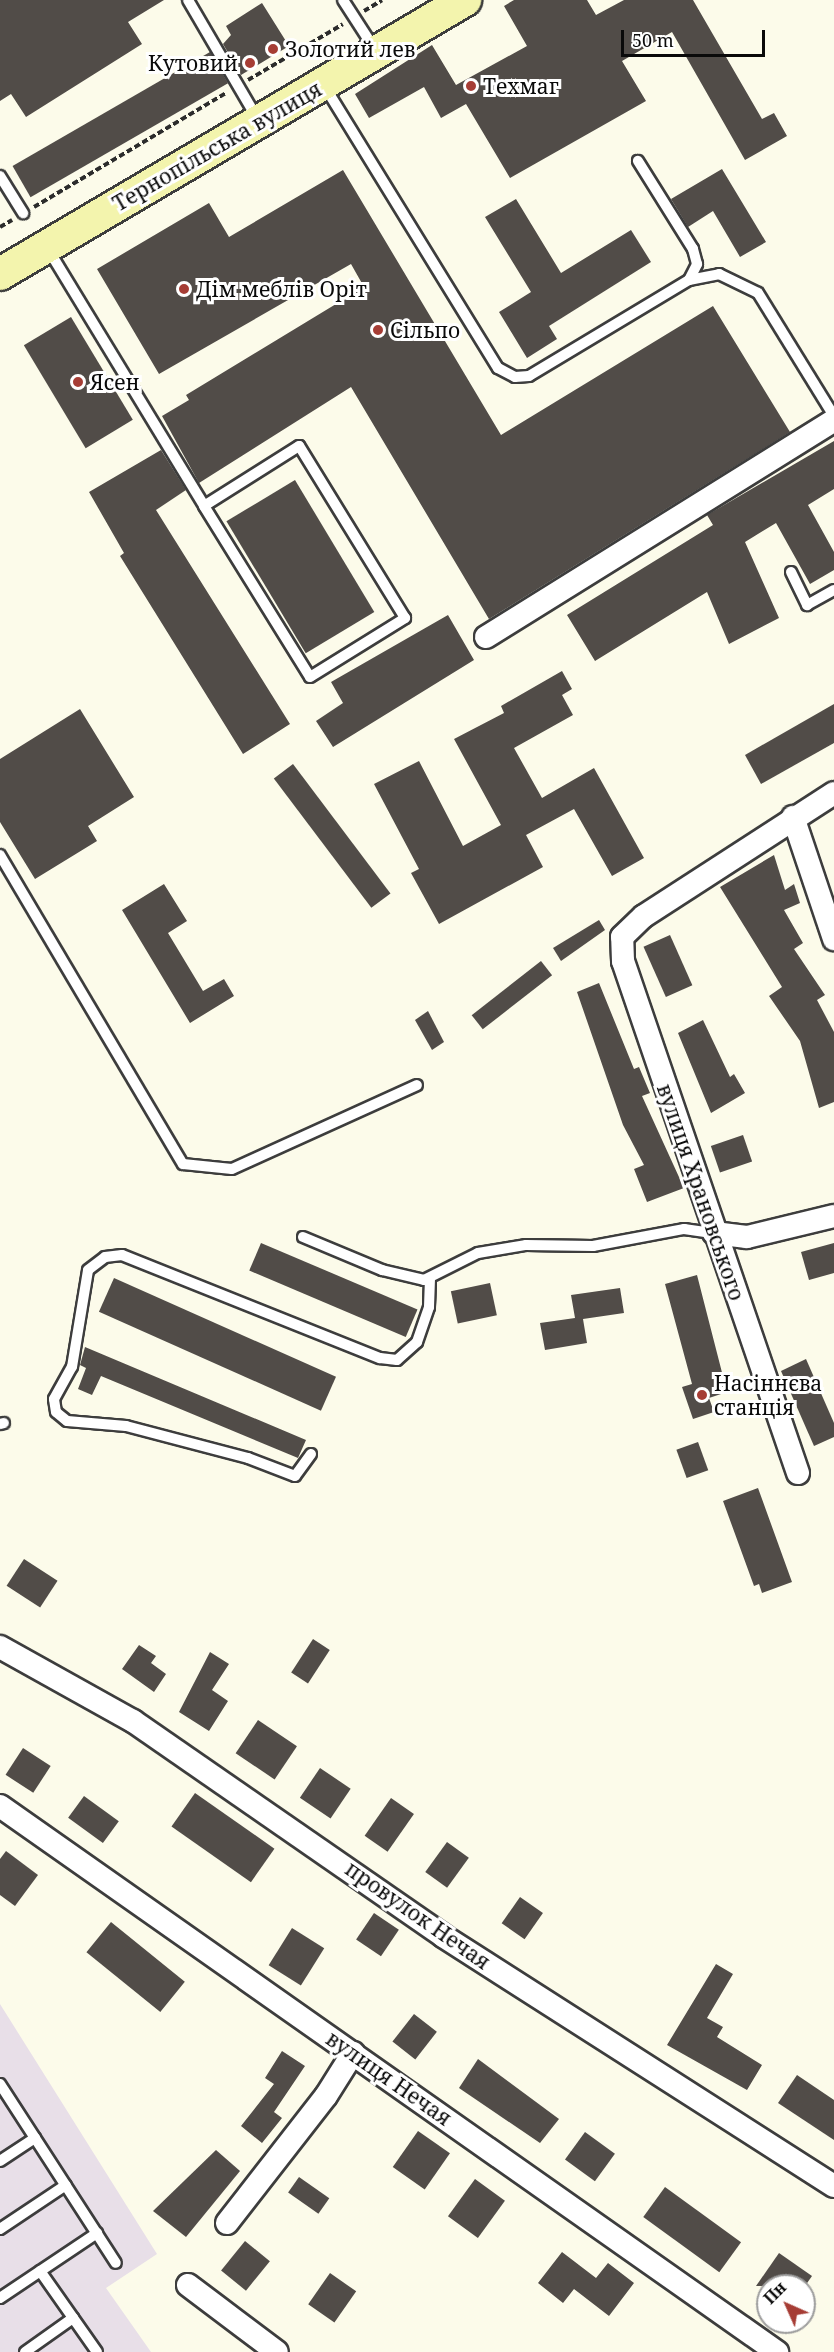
<!DOCTYPE html>
<html>
<head>
<meta charset="utf-8">
<style>
  body { margin:0 }
  #map { position:relative; width:834px; height:2352px; overflow:hidden; background:#fcfbea; font-family:"Noto Serif",serif }
  div>[style] { position:absolute }
  [style*='--x'] { left:calc(var(--x)*1px); top:calc(var(--y)*1px); width:calc(var(--w)*1px); rotate:calc(var(--a)*1deg) }
  .industrial>* { inset:0; background:#e8dfe8 }
  .building>* { inset:0; background:#514c48; transform-origin:0 0 }
  .path>* { height:4px; margin-top:-2px; transform-origin:0; background:repeating-linear-gradient(90deg,#2c2c2c 0 6px,transparent 0 9px) }
  .roads { filter:drop-shadow(2px 0 #3d3d3d) drop-shadow(-2px 0 #3d3d3d) drop-shadow(0 2px #3d3d3d) drop-shadow(0 -2px #3d3d3d) }
  .lane>* { height:10px; margin:-5px; padding:0 5px; transform-origin:5px; border-radius:5px; background:#fff }
  .street>* { height:22px; margin:-11px; padding:0 11px; transform-origin:11px; border-radius:11px; background:#fff }
  .secondary>* { height:32px; margin:-16px; padding:0 16px; transform-origin:16px; border-radius:16px; background:#f3f4ad }
  .dots>* { width:16px; height:16px; translate:-50% -50%; box-sizing:border-box; border:3px solid #fff; border-radius:50% }
  span { translate:-50% -50%; white-space:nowrap; text-align:center; line-height:1.15; -webkit-text-stroke:6px #fff; paint-order:stroke }
  .poi-label { font-size:21px; color:#0a0a0a }
  .left { translate:0 -50%; text-align:left }
  .right { translate:-100% -50%; text-align:right }
  .street-label { font-size:21px; color:#0a0a0a }
  .north { position:absolute; left:756px; top:2274px; width:60px; height:60px; box-sizing:border-box; background:#fff; border:2px solid #9d9d9d; border-radius:50%; rotate:315deg; font-size:16px; font-weight:700; line-height:24px; text-align:center; color:#0a0a0a }
  .north::after { content:''; display:block; margin:auto; width:21px; height:27px; background:#a63d35; clip-path:polygon(50% 0,100% 100%,50% 72%,0 100%) }
  .scale { position:absolute; left:621px; top:30px; width:144px; height:27px; box-sizing:border-box; border:3px solid #0a0a0a; border-top:0; padding-left:8px; font-size:18px; line-height:21px; white-space:nowrap; color:#0a0a0a; -webkit-text-stroke:4px #fff; paint-order:stroke }
</style>
</head>
<body>
<div id="map">
  <div class="industrial">
    <div style="clip-path:polygon(0 2004px,157px 2254px,106px 2288px,151px 2352px,0 2352px)"></div>
  </div>
  <div class="building">
    <div style="clip-path:polygon(0 0,164px 0,128px 22px,142px 44px,26px 117px,11px 94px,0 101px)"></div>
    <div style="clip-path:polygon(514px 0,587px 0,596px 15px,624px 0,693px 0,762px 119px,774px 113px,787px 136px,745px 160px,672px 32px,622px 61px,646px 101px,510px 178px,466px 104px,441px 118px,424px 87px,369px 118px,355px 94px,432px 45px,456px 85px,527px 46px,504px 6px)"></div>
    <div style="clip-path:polygon(262px 3px,289px 46px,241px 75px,223px 44px,231px 35px,226px 26px)"></div>
    <div style="left:210px;top:52px;width:36px;height:228px;rotate:60deg"></div>
    <div style="clip-path:polygon(722px 169px,766px 242px,740px 257px,713px 211px,688px 227px,671px 199px)"></div>
    <div style="clip-path:polygon(343px 170px,501px 435px,713px 306px,790px 432px,489px 619px,351px 387px,199px 483px,162px 416px,189px 400px,186px 395px,364px 287px,351px 264px,159px 374px,97px 269px,209px 203px,229px 237px)"></div>
    <div style="clip-path:polygon(516px 199px,561px 273px,631px 230px,651px 262px,549px 326px,557px 339px,527px 358px,499px 312px,531px 292px,485px 217px)"></div>
    <div style="left:71px;top:317px;width:120px;height:55px;rotate:59deg"></div>
    <div style="clip-path:polygon(834px 441px,834px 489px,808px 505px,834px 552px,834px 570px,810px 584px,776px 523px,745px 542px,779px 618px,729px 644px,707px 592px,595px 661px,567px 615px,713px 525px,707px 515px)"></div>
    <div style="clip-path:polygon(161px 450px,186px 490px,156px 510px,290px 724px,243px 754px,120px 556px,124px 553px,89px 492px)"></div>
    <div style="left:295px;top:480px;width:154px;height:80px;rotate:59deg"></div>
    <div style="clip-path:polygon(448px 615px,474px 660px,333px 747px,316px 721px,343px 703px,331px 682px)"></div>
    <div style="clip-path:polygon(562px 671px,572px 689px,562px 695px,573px 715px,514px 748px,542px 798px,594px 768px,644px 858px,612px 876px,574px 809px,526px 835px,543px 867px,439px 924px,411px 873px,419px 869px,374px 784px,419px 761px,463px 846px,501px 825px,454px 739px,504px 713px,501px 706px)"></div>
    <div style="clip-path:polygon(834px 704px,834px 743px,761px 784px,745px 755px)"></div>
    <div style="clip-path:polygon(80px 709px,134px 797px,88px 826px,97px 841px,35px 879px,0 822px,0 759px)"></div>
    <div style="left:293px;top:764px;width:162px;height:24px;rotate:53deg"></div>
    <div style="clip-path:polygon(774px 855px,785px 890px,794px 884px,800px 903px,784px 910px,803px 943px,794px 949px,825px 995px,817px 1000px,834px 1032px,834px 1102px,819px 1108px,800px 1041px,769px 996px,782px 987px,720px 887px)"></div>
    <div style="clip-path:polygon(164px 884px,187px 921px,168px 933px,203px 991px,224px 979px,234px 996px,190px 1023px,122px 910px)"></div>
    <div style="clip-path:polygon(599px 920px,605px 930px,561px 961px,553px 948px)"></div>
    <div style="left:670px;top:935px;width:55px;height:29px;rotate:66deg"></div>
    <div style="left:541px;top:961px;width:18px;height:88px;rotate:52deg"></div>
    <div style="clip-path:polygon(599px 983px,634px 1069px,639px 1067px,650px 1093px,642px 1096px,684px 1188px,647px 1202px,634px 1169px,644px 1165px,623px 1125px,577px 992px)"></div>
    <div style="clip-path:polygon(428px 1011px,444px 1042px,432px 1050px,415px 1020px)"></div>
    <div style="clip-path:polygon(703px 1020px,730px 1077px,734px 1074px,745px 1093px,711px 1113px,678px 1033px)"></div>
    <div style="left:743px;top:1135px;width:28px;height:34px;rotate:71deg"></div>
    <div style="left:261px;top:1243px;width:170px;height:30px;rotate:23deg"></div>
    <div style="clip-path:polygon(834px 1243px,834px 1273px,809px 1280px,801px 1252px)"></div>
    <div style="clip-path:polygon(697px 1275px,727px 1392px,709px 1398px,714px 1412px,693px 1419px,682px 1387px,692px 1384px,665px 1284px)"></div>
    <div style="left:114px;top:1278px;width:243px;height:37px;rotate:24deg"></div>
    <div style="left:490px;top:1283px;width:33px;height:40px;rotate:78deg"></div>
    <div style="clip-path:polygon(620px 1288px,624px 1313px,583px 1319px,587px 1343px,545px 1350px,540px 1323px,575px 1318px,571px 1295px)"></div>
    <div style="clip-path:polygon(85px 1347px,306px 1440px,298px 1458px,101px 1376px,92px 1395px,78px 1389px,86px 1368px,80px 1365px)"></div>
    <div style="clip-path:polygon(806px 1359px,834px 1423px,834px 1437px,814px 1446px,781px 1371px)"></div>
    <div style="left:698px;top:1442px;width:30px;height:23px;rotate:70deg"></div>
    <div style="clip-path:polygon(758px 1488px,792px 1582px,762px 1593px,759px 1584px,754px 1586px,723px 1501px)"></div>
    <div style="left:24px;top:1559px;width:40px;height:32px;rotate:33deg"></div>
    <div style="left:313px;top:1639px;width:20px;height:40px;rotate:33deg"></div>
    <div style="clip-path:polygon(139px 1645px,156px 1656px,151px 1663px,166px 1674px,154px 1692px,122px 1669px)"></div>
    <div style="clip-path:polygon(210px 1652px,229px 1664px,212px 1690px,228px 1701px,209px 1731px,179px 1712px)"></div>
    <div style="left:258px;top:1720px;width:47px;height:40px;rotate:34deg"></div>
    <div style="left:23px;top:1748px;width:33px;height:32px;rotate:33deg"></div>
    <div style="left:320px;top:1768px;width:37px;height:36px;rotate:34deg"></div>
    <div style="left:195px;top:1793px;width:97px;height:41px;rotate:35deg"></div>
    <div style="left:84px;top:1796px;width:43px;height:27px;rotate:36deg"></div>
    <div style="left:391px;top:1798px;width:28px;height:46px;rotate:35deg"></div>
    <div style="left:447px;top:1842px;width:27px;height:37px;rotate:36deg"></div>
    <div style="clip-path:polygon(6px 1851px,38px 1875px,15px 1906px,0 1895px,0 1859px)"></div>
    <div style="left:520px;top:1897px;width:28px;height:32px;rotate:35deg"></div>
    <div style="left:374px;top:1913px;width:30px;height:32px;rotate:34deg"></div>
    <div style="left:111px;top:1922px;width:95px;height:39px;rotate:39deg"></div>
    <div style="left:292px;top:1928px;width:38px;height:44px;rotate:32deg"></div>
    <div style="clip-path:polygon(716px 1964px,733px 1974px,707px 2018px,723px 2027px,717px 2037px,762px 2065px,747px 2090px,667px 2045px)"></div>
    <div style="left:414px;top:2014px;width:29px;height:35px;rotate:38deg"></div>
    <div style="clip-path:polygon(282px 2051px,305px 2066px,274px 2112px,282px 2118px,262px 2143px,241px 2126px,274px 2084px,265px 2078px)"></div>
    <div style="clip-path:polygon(478px 2059px,559px 2119px,540px 2143px,459px 2088px)"></div>
    <div style="clip-path:polygon(797px 2075px,834px 2100px,834px 2140px,778px 2103px)"></div>
    <div style="left:418px;top:2131px;width:39px;height:44px;rotate:35deg"></div>
    <div style="left:585px;top:2132px;width:37px;height:34px;rotate:36deg"></div>
    <div style="clip-path:polygon(216px 2150px,240px 2171px,186px 2237px,153px 2211px)"></div>
    <div style="left:299px;top:2177px;width:37px;height:19px;rotate:35deg"></div>
    <div style="left:475px;top:2179px;width:37px;height:46px;rotate:36deg"></div>
    <div style="left:665px;top:2187px;width:94px;height:37px;rotate:36deg"></div>
    <div style="left:245px;top:2241px;width:32px;height:38px;rotate:39deg"></div>
    <div style="clip-path:polygon(562px 2252px,596px 2278px,608px 2263px,634px 2283px,609px 2316px,574px 2289px,563px 2303px,538px 2283px)"></div>
    <div style="clip-path:polygon(779px 2253px,812px 2276px,805px 2286px,756px 2286px)"></div>
    <div style="left:330px;top:2273px;width:32px;height:38px;rotate:35deg"></div>
  </div>
  <div class="path">
    <div style="--x:364;--y:11;--w:21;--a:-31"></div>
    <div style="--x:248;--y:80;--w:110;--a:-30.5"></div>
    <div style="--x:34;--y:207;--w:223;--a:-30.7"></div>
    <div style="--x:0;--y:227;--w:14;--a:-30"></div>
  </div>
  <div class="roads">
    <div class="lane">
      <div style="--x:188;--y:0;--w:137;--a:59.7"></div>
      <div style="--x:343;--y:0;--w:61;--a:57.1"></div>
      <div style="--x:325;--y:87;--w:330;--a:58.4"></div>
      <div style="--x:498;--y:368;--w:19;--a:28"></div>
      <div style="--x:515;--y:377;--w:14;--a:-4"></div>
      <div style="--x:529;--y:376;--w:187;--a:-31"></div>
      <div style="--x:689;--y:280;--w:18;--a:-63"></div>
      <div style="--x:697;--y:264;--w:16;--a:-105"></div>
      <div style="--x:693;--y:249;--w:104;--a:-122"></div>
      <div style="--x:0;--y:176;--w:44;--a:58.1"></div>
      <div style="--x:48;--y:249;--w:301;--a:58.7"></div>
      <div style="--x:204;--y:506;--w:201;--a:58.2"></div>
      <div style="--x:310;--y:677;--w:112;--a:-31.8"></div>
      <div style="--x:405;--y:618;--w:202;--a:-121.6"></div>
      <div style="--x:299;--y:446;--w:112;--a:147.7"></div>
      <div style="--x:689;--y:280;--w:31;--a:-11"></div>
      <div style="--x:719;--y:274;--w:43;--a:26"></div>
      <div style="--x:758;--y:293;--w:145;--a:58.3"></div>
      <div style="--x:791;--y:572;--w:37;--a:64"></div>
      <div style="--x:807;--y:605;--w:31;--a:-29"></div>
      <div style="--x:0;--y:855;--w:359;--a:59.4"></div>
      <div style="--x:183;--y:1164;--w:49;--a:5.8"></div>
      <div style="--x:232;--y:1169;--w:203;--a:-24.4"></div>
      <div style="--x:303;--y:1237;--w:86;--a:22.7"></div>
      <div style="--x:382;--y:1270;--w:43;--a:13.4"></div>
      <div style="--x:424;--y:1280;--w:60;--a:-26.6"></div>
      <div style="--x:478;--y:1253;--w:49;--a:-9.5"></div>
      <div style="--x:526;--y:1245;--w:67;--a:0.9"></div>
      <div style="--x:593;--y:1246;--w:93;--a:-10.6"></div>
      <div style="--x:684;--y:1229;--w:30;--a:8"></div>
      <div style="--x:0;--y:1424;--w:4;--a:-14"></div>
      <div style="--x:311;--y:1454;--w:27;--a:126"></div>
      <div style="--x:295;--y:1476;--w:50;--a:-159"></div>
      <div style="--x:248;--y:1458;--w:126;--a:-165.3"></div>
      <div style="--x:126;--y:1426;--w:59;--a:-175.2"></div>
      <div style="--x:67;--y:1421;--w:14;--a:-141"></div>
      <div style="--x:56;--y:1412;--w:13;--a:-99"></div>
      <div style="--x:54;--y:1399;--w:37;--a:-61"></div>
      <div style="--x:72;--y:1367;--w:98;--a:-80.6"></div>
      <div style="--x:88;--y:1270;--w:21;--a:-37"></div>
      <div style="--x:105;--y:1257;--w:17;--a:-7"></div>
      <div style="--x:122;--y:1255;--w:278;--a:21.8"></div>
      <div style="--x:380;--y:1358;--w:17;--a:7"></div>
      <div style="--x:397;--y:1360;--w:27;--a:-42"></div>
      <div style="--x:417;--y:1342;--w:37;--a:-71"></div>
      <div style="--x:429;--y:1307;--w:27;--a:-88"></div>
      <div style="--x:0;--y:2084;--w:213;--a:57.1"></div>
      <div style="--x:0;--y:2161;--w:42;--a:-33.3"></div>
      <div style="--x:0;--y:2229;--w:79;--a:-33.7"></div>
      <div style="--x:40;--y:2271;--w:99;--a:54.9"></div>
      <div style="--x:0;--y:2298;--w:117;--a:-33.8"></div>
      <div style="--x:25;--y:2352;--w:59;--a:-35.3"></div>
    </div>
    <div class="street">
      <div style="--x:486;--y:637;--w:410;--a:-31.9"></div>
      <div style="--x:793;--y:817;--w:129;--a:71.4"></div>
      <div style="--x:714;--y:1233;--w:33;--a:7"></div>
      <div style="--x:747;--y:1237;--w:89;--a:-13.6"></div>
      <div style="--x:798;--y:1473;--w:541;--a:-108.87"></div>
      <div style="--x:623;--y:961;--w:24;--a:-92"></div>
      <div style="--x:622;--y:937;--w:30;--a:-44"></div>
      <div style="--x:644;--y:916;--w:226;--a:-32.9"></div>
      <div style="--x:0;--y:1647;--w:152;--a:29.1"></div>
      <div style="--x:133;--y:1721;--w:377;--a:34.7"></div>
      <div style="--x:443;--y:1936;--w:464;--a:32.6"></div>
      <div style="--x:0;--y:1806;--w:950;--a:35.1"></div>
      <div style="--x:227;--y:2223;--w:161;--a:-52.1"></div>
      <div style="--x:326;--y:2096;--w:51;--a:-57.9"></div>
      <div style="--x:188;--y:2285;--w:111;--a:37"></div>
    </div>
    <div class="secondary">
      <div style="--x:0;--y:274;--w:540;--a:-30.51"></div>
    </div>
  </div>
  <div class="dots">
    <div style="left:273px;top:49px;background:#a63d35"></div>
    <div style="left:250px;top:63px;background:#a63d35"></div>
    <div style="left:471px;top:86px;background:#a63d35"></div>
    <div style="left:184px;top:289px;background:#a63d35"></div>
    <div style="left:378px;top:330px;background:#a63d35"></div>
    <div style="left:78px;top:382px;background:#a63d35"></div>
    <div style="left:702px;top:1395px;background:#a63d35"></div>
  </div>
  <div class="poi-label">
    <span class="left" style="left:285px;top:49px">Золотий лев</span>
    <span class="right" style="left:238px;top:63px">Кутовий</span>
    <span class="left" style="left:483px;top:86px">Техмаг</span>
    <span class="left" style="left:196px;top:289px">Дім меблів Оріт</span>
    <span class="left" style="left:390px;top:330px">Сільпо</span>
    <span class="left" style="left:90px;top:382px">Ясен</span>
    <span class="left" style="left:714px;top:1395px">Насіннєва<br>станція</span>
  </div>
  <div class="street-label">
    <span style="left:217px;top:146px;rotate:-30deg">Тернопільська вулиця</span>
    <span style="left:701px;top:1192px;rotate:71deg">вулиця Храновського</span>
    <span style="left:418px;top:1915px;rotate:35deg">провулок Нечая</span>
    <span style="left:389px;top:2078px;rotate:35deg">вулиця Нечая</span>
  </div>
  <div class="north">Пн</div>
  <div class="scale">50 m</div>
</div>
</body>
</html>
